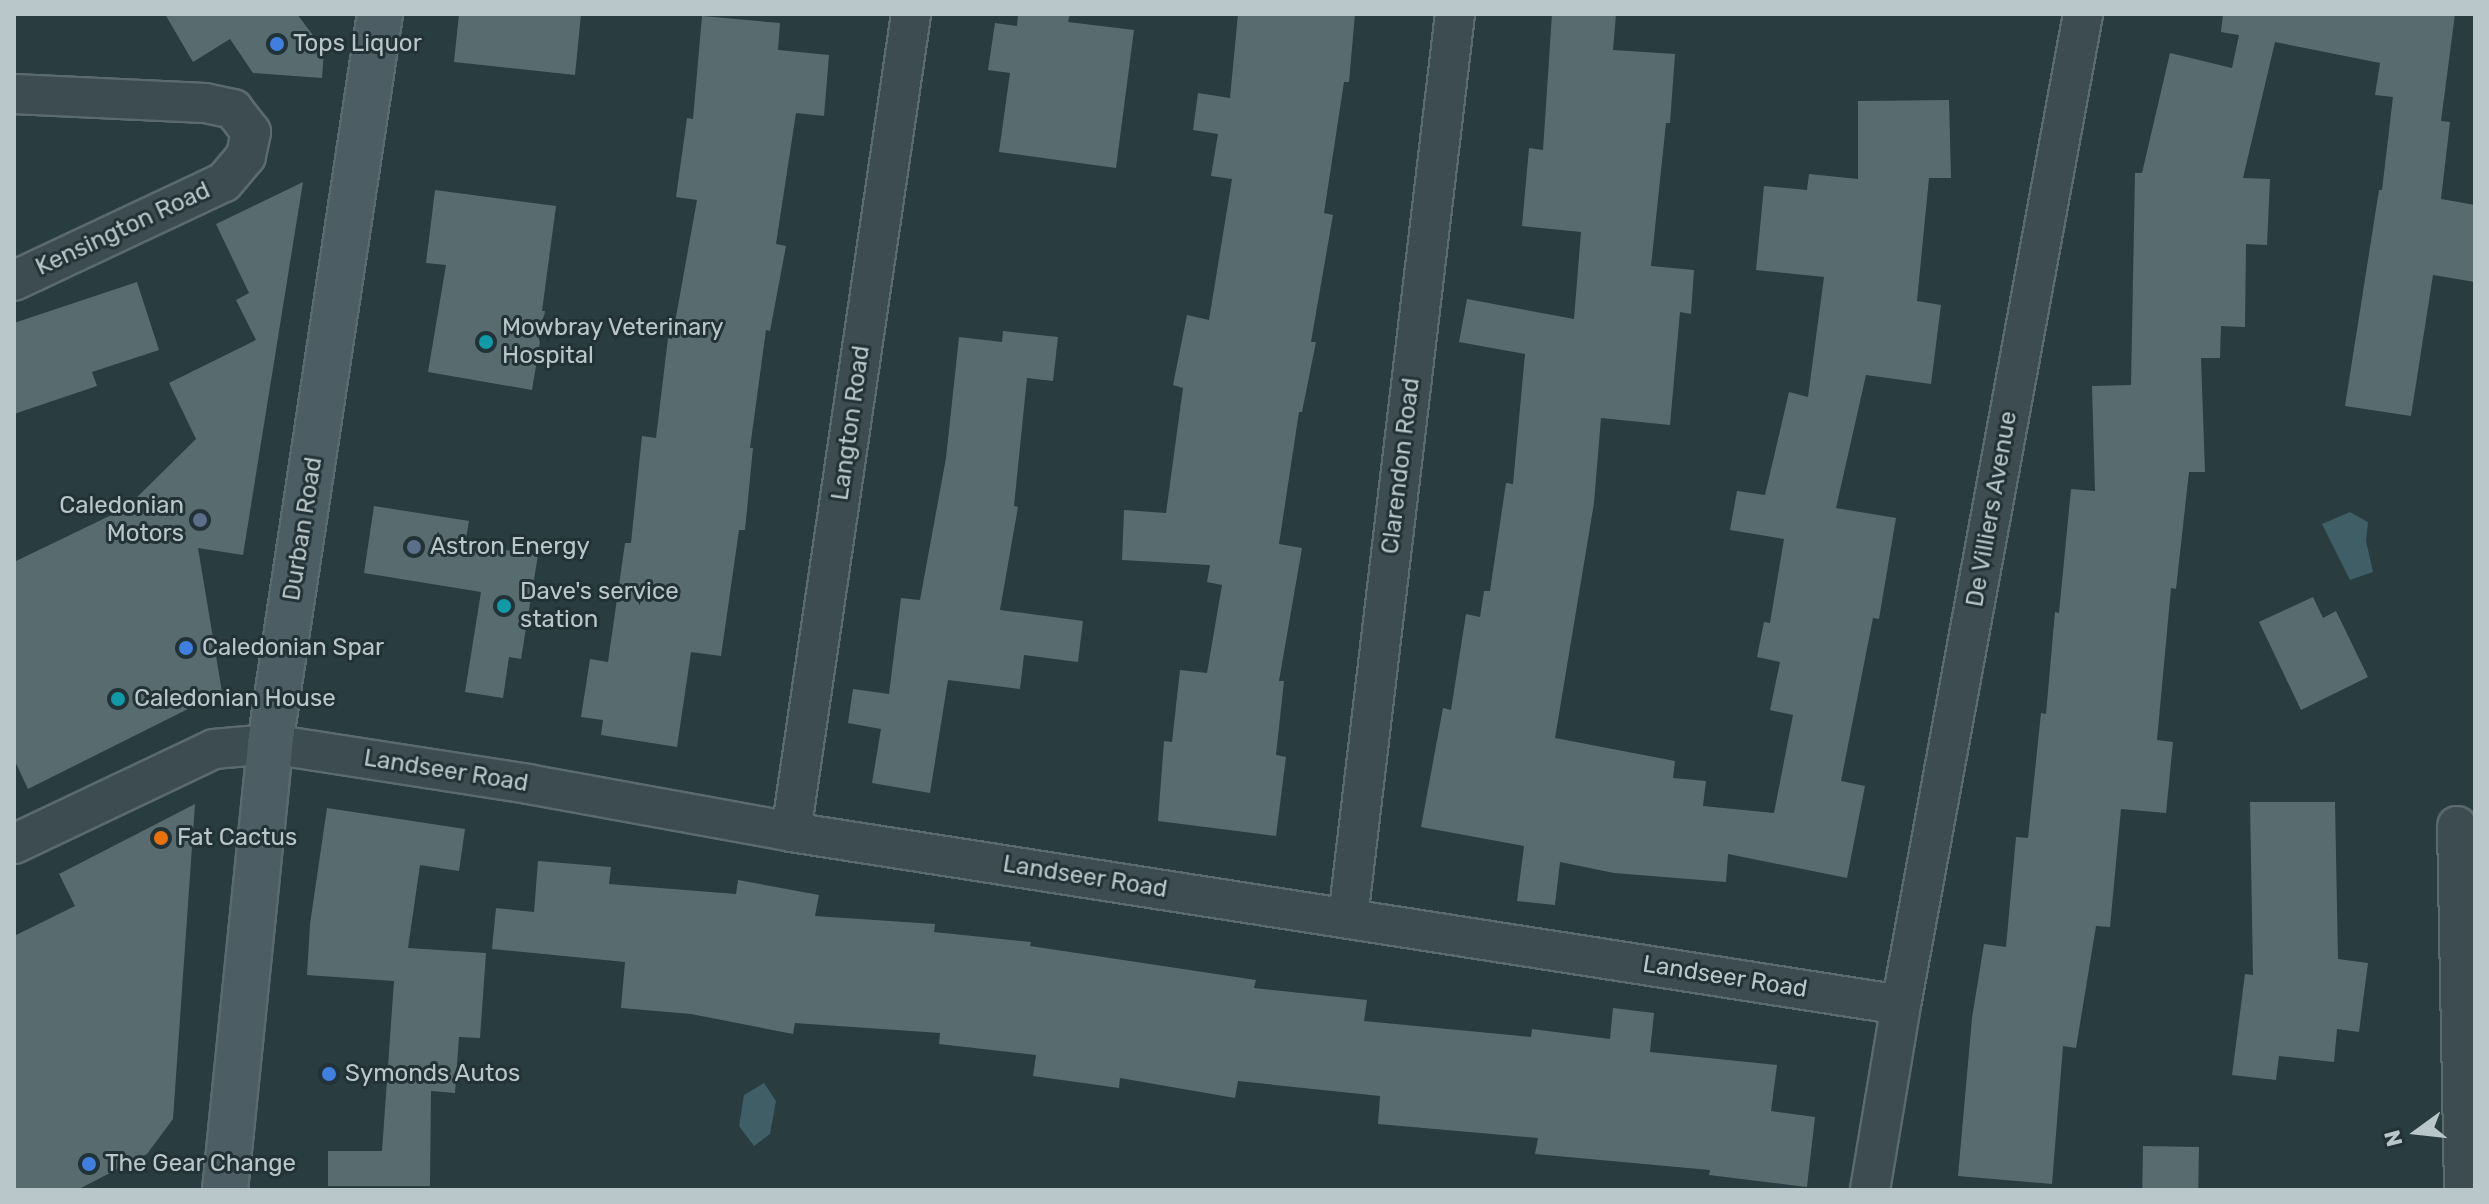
<!DOCTYPE html>
<html>
<head>
<meta charset="utf-8">
<style>
  body { margin:0 }
  #map { position:relative; width:2489px; height:1204px; overflow:hidden; background:#293c40; font-family:Rubik,sans-serif }
  div>[style] { position:absolute }
  [style*='--x'] { left:calc(var(--x)*1px); top:calc(var(--y)*1px); width:calc(var(--w)*1px); rotate:calc(var(--a)*1deg) }
  .water>* { inset:0; background:#3f5e66 }
  .building>* { inset:0; background:#586c70; transform-origin:0 0 }
  .roads { filter:drop-shadow(2px 0 #5b6a6e) drop-shadow(-2px 0 #5b6a6e) drop-shadow(0 2px #5b6a6e) drop-shadow(0 -2px #5b6a6e) }
  .street>* { height:38px; margin:-19px; padding:0 19px; transform-origin:19px; border-radius:19px; background:#3d4c50 }
  .secondary>* { height:44px; margin:-22px; padding:0 22px; transform-origin:22px; border-radius:22px; background:#4c5d63 }
  .dots>* { width:22px; height:22px; translate:-50% -50%; box-sizing:border-box; border:4px solid #223236; border-radius:50% }
  span { translate:-50% -50%; white-space:nowrap; text-align:center; line-height:1.15; -webkit-text-stroke:6px #223236; paint-order:stroke }
  .poi-label { font-size:24px; color:#bac7ca }
  .left { translate:0 -50%; text-align:left }
  .right { translate:-100% -50%; text-align:right }
  .street-label { font-size:24px; color:#bac7ca }
  .frame { position:absolute; inset:0; border:16px solid #bac7ca; pointer-events:none }
  .north { position:absolute; left:2377px; top:1092px; width:80px; height:80px; -webkit-text-stroke:6px #223236; paint-order:stroke; rotate:255deg; font-size:22px; font-weight:700; line-height:32px; text-align:center; color:#bac7ca }
  .north::after { content:''; display:block; margin:auto; width:28px; height:36px; background:#bac7ca; clip-path:polygon(50% 0,100% 100%,50% 72%,0 100%) }
</style>
</head>
<body>
<div id="map">
  <div class="water">
    <div style="clip-path:polygon(2350px 512px,2368px 522px,2366px 541px,2373px 572px,2350px 580px,2322px 524px)"></div>
    <div style="clip-path:polygon(764px 1083px,776px 1101px,770px 1134px,754px 1146px,739px 1126px,744px 1095px)"></div>
  </div>
  <div class="building">
    <div style="clip-path:polygon(165px 14px,297px 14px,324px 50px,322px 78px,253px 73px,230px 39px,193px 62px)"></div>
    <div style="clip-path:polygon(459px 14px,581px 14px,575px 75px,454px 62px)"></div>
    <div style="clip-path:polygon(1018px 14px,1070px 14px,1068px 22px,1134px 30px,1116px 168px,999px 152px,1010px 73px,988px 70px,995px 23px,1017px 26px)"></div>
    <div style="clip-path:polygon(1238px 14px,1355px 14px,1349px 82px,1344px 82px,1324px 213px,1333px 215px,1311px 342px,1316px 342px,1302px 412px,1299px 412px,1279px 544px,1302px 548px,1279px 681px,1284px 681px,1276px 755px,1286px 757px,1276px 836px,1158px 821px,1164px 741px,1172px 742px,1180px 670px,1207px 673px,1222px 585px,1207px 582px,1210px 565px,1122px 560px,1124px 510px,1166px 513px,1183px 388px,1173px 385px,1187px 315px,1209px 320px,1232px 179px,1211px 176px,1218px 134px,1193px 130px,1198px 93px,1230px 98px)"></div>
    <div style="clip-path:polygon(1552px 14px,1616px 14px,1613px 50px,1675px 54px,1670px 123px,1666px 123px,1651px 266px,1694px 270px,1691px 314px,1680px 312px,1670px 425px,1601px 418px,1594px 503px,1555px 738px,1675px 761px,1673px 778px,1706px 781px,1703px 806px,1774px 813px,1793px 715px,1770px 710px,1780px 662px,1757px 657px,1764px 622px,1770px 623px,1784px 539px,1730px 530px,1737px 491px,1765px 495px,1789px 392px,1808px 397px,1824px 277px,1756px 270px,1764px 186px,1807px 190px,1809px 174px,1858px 179px,1858px 101px,1949px 100px,1951px 178px,1929px 178px,1917px 301px,1941px 305px,1931px 384px,1866px 375px,1836px 508px,1896px 518px,1879px 619px,1873px 618px,1841px 781px,1865px 786px,1847px 878px,1728px 854px,1726px 882px,1614px 873px,1560px 862px,1555px 905px,1517px 901px,1524px 846px,1421px 827px,1443px 708px,1451px 710px,1466px 614px,1480px 617px,1484px 591px,1490px 591px,1506px 483px,1513px 484px,1525px 354px,1459px 342px,1467px 299px,1574px 319px,1581px 232px,1522px 226px,1529px 148px,1543px 150px)"></div>
    <div style="clip-path:polygon(2223px 14px,2455px 14px,2441px 121px,2450px 122px,2441px 199px,2475px 205px,2475px 282px,2433px 275px,2411px 416px,2345px 406px,2379px 190px,2382px 190px,2393px 97px,2375px 95px,2380px 63px,2275px 42px,2243px 178px,2270px 179px,2267px 245px,2246px 244px,2245px 327px,2221px 326px,2220px 358px,2201px 358px,2205px 472px,2189px 472px,2176px 589px,2171px 588px,2157px 740px,2173px 742px,2166px 813px,2121px 809px,2110px 927px,2096px 926px,2076px 1048px,2063px 1046px,2052px 1184px,1958px 1176px,1972px 1018px,1984px 944px,2006px 947px,2016px 837px,2028px 838px,2041px 713px,2046px 714px,2055px 612px,2059px 613px,2071px 489px,2095px 491px,2092px 386px,2131px 385px,2135px 173px,2142px 173px,2170px 53px,2232px 68px,2239px 35px,2221px 32px)"></div>
    <div style="clip-path:polygon(702px 16px,780px 23px,778px 50px,829px 55px,824px 116px,796px 113px,776px 244px,786px 246px,770px 331px,766px 330px,750px 448px,753px 448px,745px 530px,739px 530px,721px 656px,691px 652px,677px 747px,601px 735px,603px 720px,581px 717px,590px 659px,608px 662px,625px 543px,631px 543px,642px 436px,656px 438px,668px 338px,672px 339px,697px 200px,676px 197px,687px 118px,693px 119px)"></div>
    <div style="clip-path:polygon(303px 182px,243px 555px,198px 548px,222px 692px,28px 789px,14px 759px,14px 562px,126px 508px,196px 439px,169px 383px,256px 340px,236px 300px,249px 293px,216px 224px)"></div>
    <div style="clip-path:polygon(435px 190px,556px 206px,542px 311px,545px 311px,532px 390px,428px 372px,446px 265px,426px 263px)"></div>
    <div style="clip-path:polygon(137px 282px,159px 350px,92px 372px,97px 386px,14px 414px,14px 323px)"></div>
    <div style="clip-path:polygon(1003px 331px,1058px 337px,1053px 381px,1027px 378px,1014px 506px,1018px 507px,1000px 610px,1083px 621px,1078px 662px,1024px 655px,1020px 689px,948px 680px,930px 793px,872px 783px,881px 729px,848px 723px,853px 689px,889px 694px,901px 598px,920px 600px,946px 458px,959px 337px,1002px 342px)"></div>
    <div style="clip-path:polygon(374px 506px,469px 521px,465px 544px,538px 555px,521px 659px,509px 657px,503px 698px,465px 692px,481px 592px,364px 573px)"></div>
    <div style="clip-path:polygon(2313px 597px,2323px 618px,2336px 611px,2368px 677px,2301px 710px,2259px 622px)"></div>
    <div style="clip-path:polygon(2250px 802px,2335px 802px,2338px 959px,2368px 963px,2359px 1032px,2337px 1029px,2334px 1062px,2279px 1056px,2276px 1080px,2232px 1075px,2245px 974px,2253px 975px)"></div>
    <div style="clip-path:polygon(195px 804px,173px 1119px,147px 1154px,77px 1190px,14px 1190px,14px 936px,75px 906px,59px 874px)"></div>
    <div style="clip-path:polygon(327px 808px,465px 829px,459px 871px,420px 865px,408px 948px,486px 953px,480px 1038px,459px 1037px,455px 1093px,431px 1091px,430px 1186px,328px 1186px,328px 1151px,382px 1151px,394px 981px,307px 975px,310px 924px)"></div>
    <div style="clip-path:polygon(538px 861px,611px 867px,609px 884px,736px 894px,738px 880px,819px 895px,815px 916px,935px 924px,934px 932px,1031px 942px,1030px 946px,1256px 980px,1254px 988px,1367px 1000px,1364px 1021px,1531px 1037px,1532px 1029px,1610px 1039px,1613px 1008px,1654px 1013px,1650px 1052px,1777px 1065px,1771px 1111px,1815px 1117px,1807px 1187px,1709px 1175px,1710px 1170px,1535px 1154px,1538px 1138px,1378px 1124px,1380px 1096px,1238px 1081px,1235px 1098px,1120px 1078px,1119px 1088px,1033px 1076px,1036px 1055px,939px 1044px,940px 1033px,795px 1023px,793px 1034px,691px 1014px,621px 1008px,625px 962px,492px 949px,496px 908px,534px 912px)"></div>
    <div style="left:2143px;top:1146px;width:56px;height:44px;rotate:1deg"></div>
  </div>
  <div class="roads">
    <div class="street">
      <div style="--x:14;--y:94;--w:191;--a:2.7"></div>
      <div style="--x:205;--y:103;--w:29;--a:12"></div>
      <div style="--x:233;--y:109;--w:29;--a:52"></div>
      <div style="--x:251;--y:132;--w:25;--a:102"></div>
      <div style="--x:246;--y:156;--w:34;--a:130"></div>
      <div style="--x:224;--y:182;--w:232;--a:154.8"></div>
      <div style="--x:2457;--y:826;--w:364;--a:88.9"></div>
      <div style="--x:791;--y:832;--w:827;--a:-81.65"></div>
      <div style="--x:14;--y:844;--w:221;--a:-25.4"></div>
      <div style="--x:214;--y:749;--w:56;--a:-5.1"></div>
      <div style="--x:270;--y:744;--w:261;--a:8.8"></div>
      <div style="--x:528;--y:784;--w:267;--a:10.3"></div>
      <div style="--x:791;--y:832;--w:1123;--a:8.86"></div>
      <div style="--x:1348;--y:918;--w:910;--a:-83.25"></div>
      <div style="--x:1870;--y:1190;--w:188;--a:-80.5"></div>
      <div style="--x:1901;--y:1005;--w:1008;--a:-79.59"></div>
    </div>
    <div class="secondary">
      <div style="--x:225;--y:1190;--w:448;--a:-84.2"></div>
      <div style="--x:270;--y:744;--w:738;--a:-81.43"></div>
    </div>
  </div>
  <div class="dots">
    <div style="left:277px;top:44px;background:#3f7fe0"></div>
    <div style="left:486px;top:342px;background:#0f9aa8"></div>
    <div style="left:200px;top:520px;background:#5c6f8a"></div>
    <div style="left:414px;top:547px;background:#5c6f8a"></div>
    <div style="left:504px;top:606px;background:#0f9aa8"></div>
    <div style="left:186px;top:648px;background:#3f7fe0"></div>
    <div style="left:118px;top:699px;background:#0f9aa8"></div>
    <div style="left:161px;top:838px;background:#e8710a"></div>
    <div style="left:329px;top:1074px;background:#3f7fe0"></div>
    <div style="left:89px;top:1164px;background:#3f7fe0"></div>
  </div>
  <div class="poi-label">
    <span class="left" style="left:293px;top:44px">Tops Liquor</span>
    <span class="left" style="left:502px;top:342px">Mowbray Veterinary<br>Hospital</span>
    <span class="right" style="left:184px;top:520px">Caledonian<br>Motors</span>
    <span class="left" style="left:430px;top:547px">Astron Energy</span>
    <span class="left" style="left:520px;top:606px">Dave's service<br>station</span>
    <span class="left" style="left:202px;top:648px">Caledonian Spar</span>
    <span class="left" style="left:134px;top:699px">Caledonian House</span>
    <span class="left" style="left:177px;top:838px">Fat Cactus</span>
    <span class="left" style="left:345px;top:1074px">Symonds Autos</span>
    <span class="left" style="left:105px;top:1164px">The Gear Change</span>
  </div>
  <div class="street-label">
    <span style="left:123px;top:229px;rotate:-25deg">Kensington Road</span>
    <span style="left:851px;top:423px;rotate:-82deg">Langton Road</span>
    <span style="left:1401px;top:466px;rotate:-83deg">Clarendon Road</span>
    <span style="left:1992px;top:509px;rotate:-80deg">De Villiers Avenue</span>
    <span style="left:303px;top:529px;rotate:-81deg">Durban Road</span>
    <span style="left:446px;top:771px;rotate:9deg">Landseer Road</span>
    <span style="left:1085px;top:877px;rotate:9deg">Landseer Road</span>
    <span style="left:1725px;top:977px;rotate:9deg">Landseer Road</span>
  </div>
  <div class="frame"></div>
  <div class="north">N</div>
</div>
</body>
</html>
